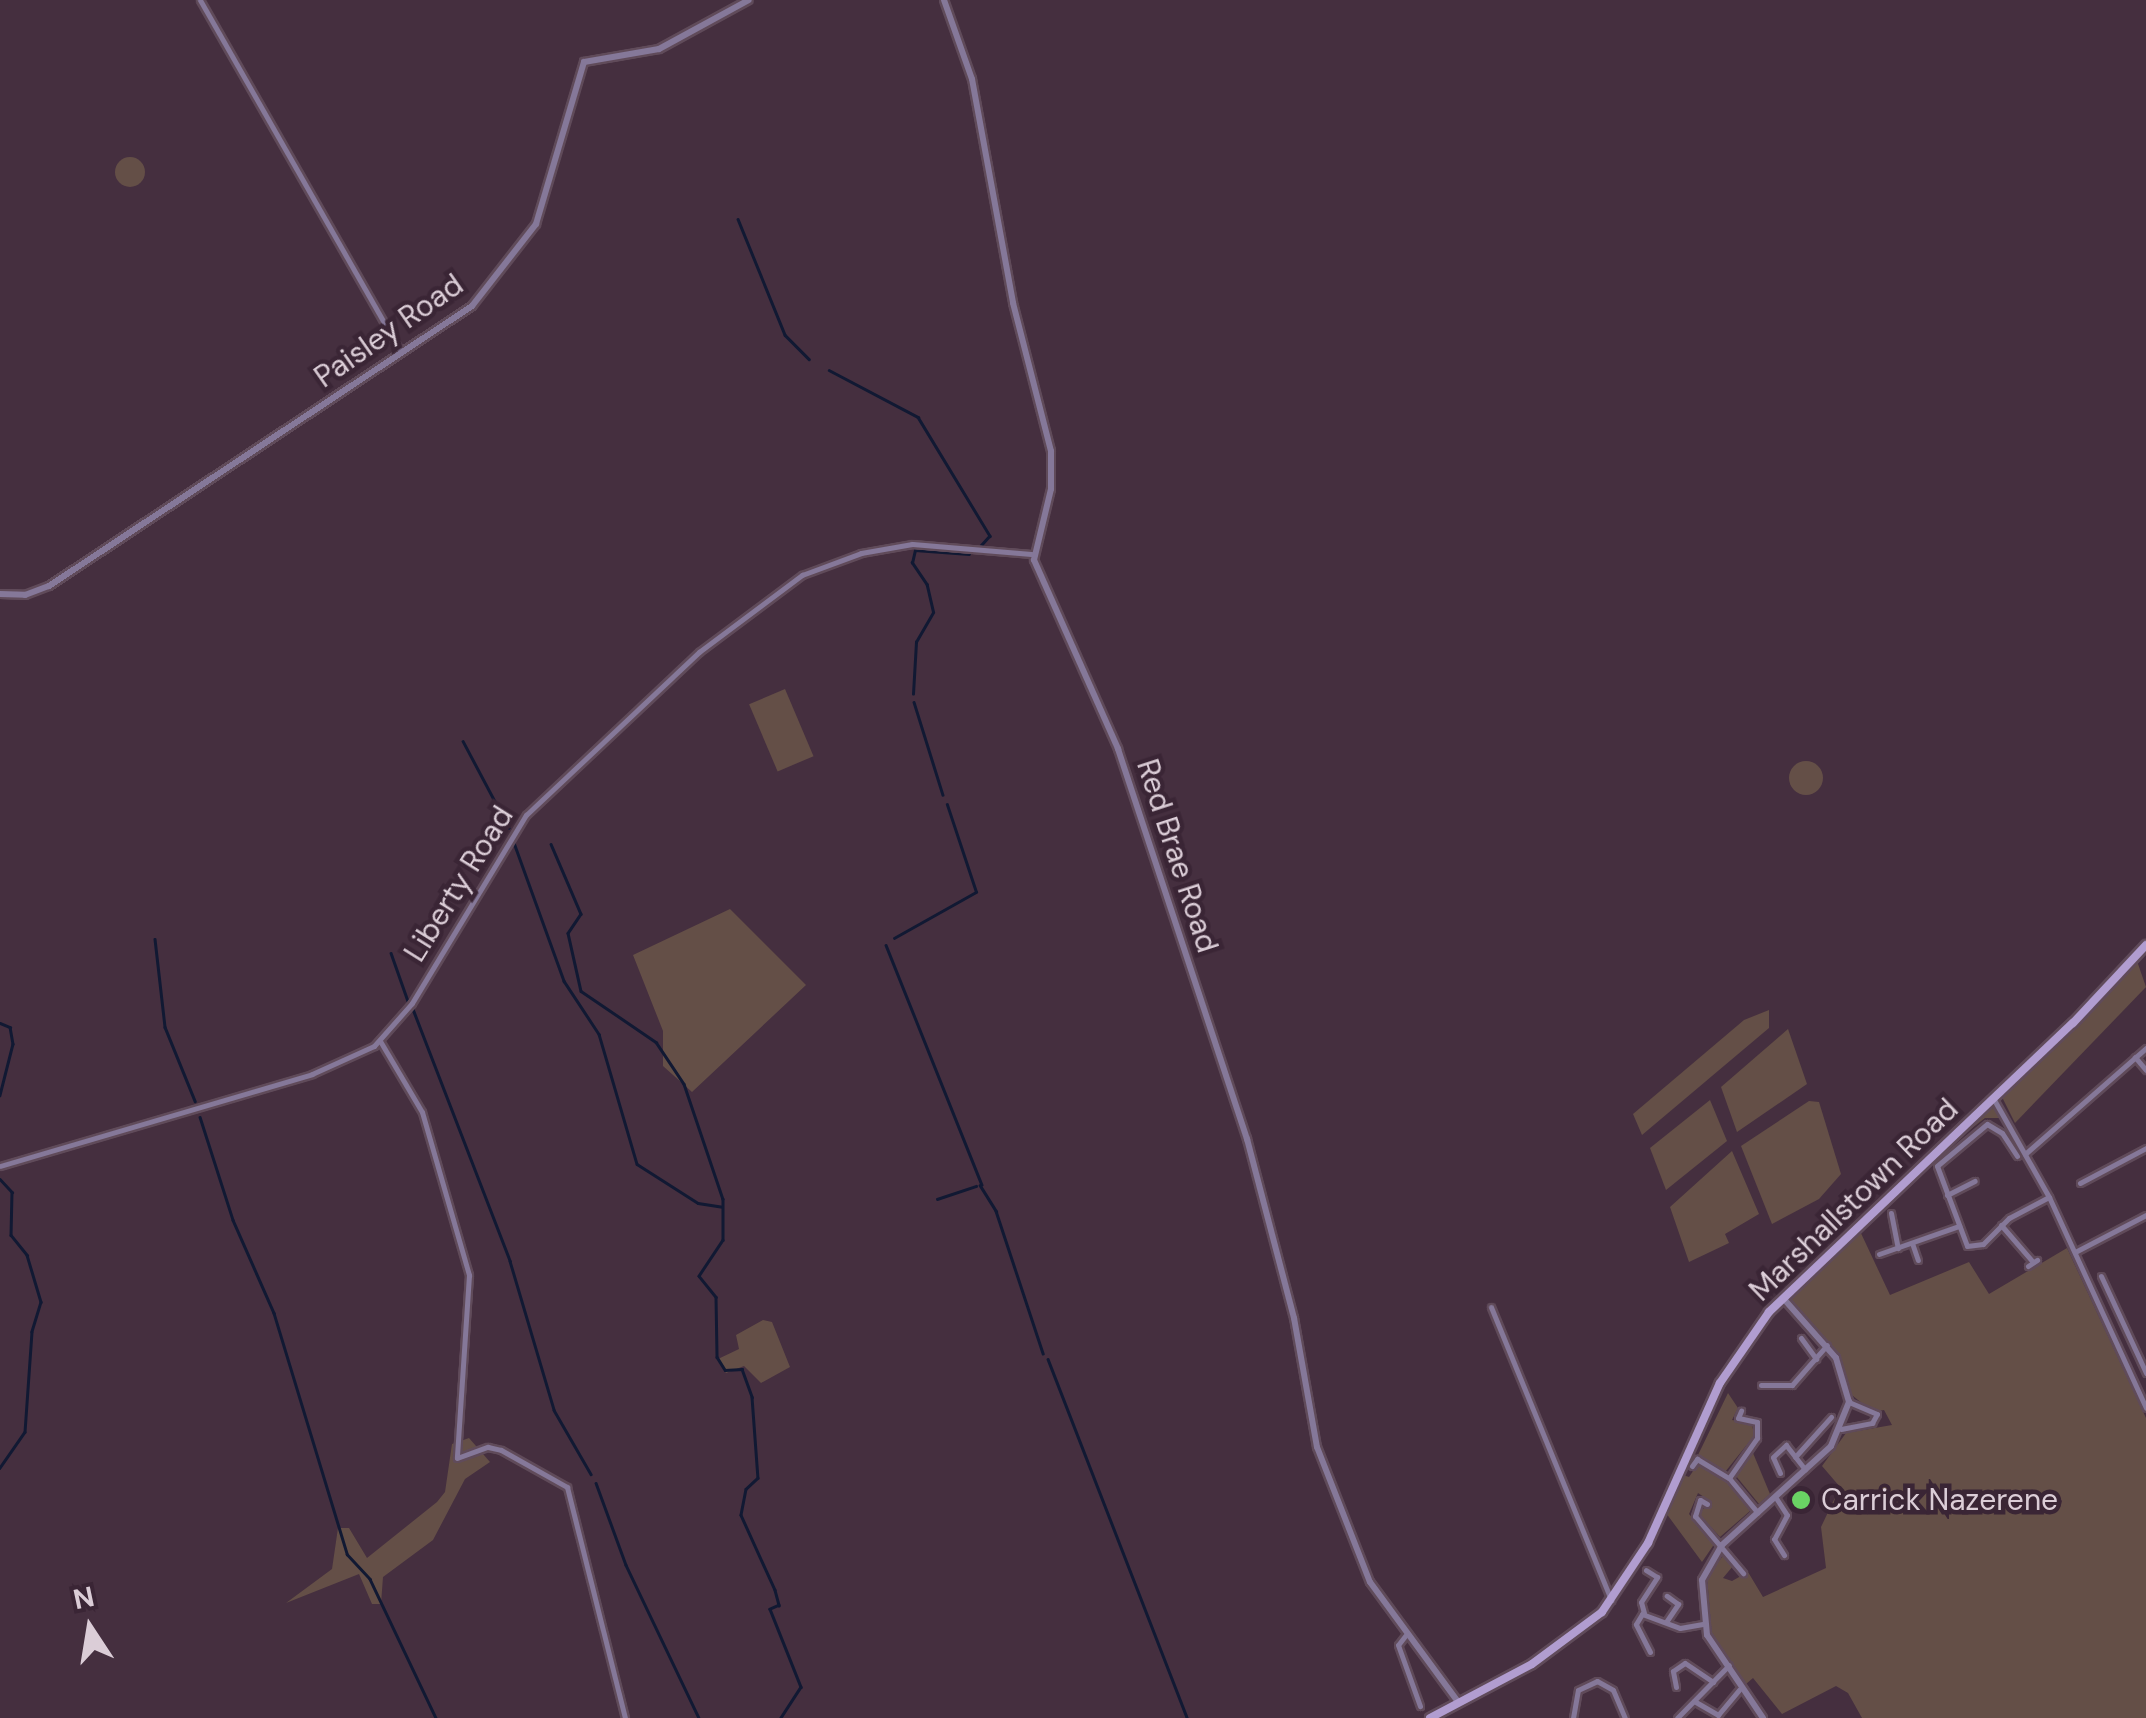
<!DOCTYPE html>
<html>
<head>
<meta charset="utf-8">
<style>
  body { margin:0 }
  #map { position:relative; width:2146px; height:1718px; overflow:hidden; background:#452f3f; font-family:"DM Sans",sans-serif }
  div>[style] { position:absolute }
  [style*='--x'] { left:calc(var(--x)*1px); top:calc(var(--y)*1px); width:calc(var(--w)*1px); rotate:calc(var(--a)*1deg) }
  .green>* { inset:0; background:#644f47; transform-origin:0 0 }
  .round { border-radius:50% }
  .stream>* { height:2.5px; margin:-1.25px; padding:0 1.25px; transform-origin:1.25px; border-radius:1.25px; background:#111933 }
  .roads { filter:drop-shadow(2px 0 #604b5a) drop-shadow(-2px 0 #604b5a) drop-shadow(0 2px #604b5a) drop-shadow(0 -2px #604b5a) }
  .minor>* { height:5px; margin:-2.5px; padding:0 2.5px; transform-origin:2.5px; border-radius:2.5px; background:#857899 }
  .tertiary>* { height:6px; margin:-3px; padding:0 3px; transform-origin:3px; border-radius:3px; background:#857899 }
  .secondary>* { height:8px; margin:-4px; padding:0 4px; transform-origin:4px; border-radius:4px; background:#b19dd0 }
  .dots>* { width:28px; height:28px; translate:-50% -50%; box-sizing:border-box; border:5px solid #3a2535; border-radius:50% }
  span { translate:-50% -50%; white-space:nowrap; text-align:center; line-height:1.15; -webkit-text-stroke:9px #3a2535; paint-order:stroke }
  .street-label { font-size:30px; color:#dbcdd7 }
  .poi-label { font-size:30px; color:#dbcdd7 }
  .left { translate:0 -50%; text-align:left }
  .north { position:absolute; left:40px; top:1578px; width:100px; height:100px; -webkit-text-stroke:8px #3a2535; paint-order:stroke; rotate:348deg; font-size:28px; font-weight:700; line-height:40px; text-align:center; color:#dbcdd7 }
  .north::after { content:''; display:block; margin:auto; width:35px; height:45px; background:#dbcdd7; clip-path:polygon(50% 0,100% 100%,50% 72%,0 100%) }
</style>
</head>
<body>
<div id="map">
  <div class="green">
    <div class="round" style="left:115px;top:157px;width:30px;height:30px"></div>
    <div style="left:785px;top:689px;width:73px;height:39px;rotate:67deg"></div>
    <div class="round" style="left:1789px;top:761px;width:34px;height:34px"></div>
    <div style="clip-path:polygon(730px 909px,806px 985px,692px 1092px,663px 1066px,663px 1031px,633px 955px)"></div>
    <div style="clip-path:polygon(2137px 961px,2146px 987px,2015px 1123px,2001px 1095px)"></div>
    <div style="clip-path:polygon(1769px 1010px,1769px 1028px,1642px 1135px,1633px 1114px,1744px 1020px)"></div>
    <div style="clip-path:polygon(1788px 1029px,1807px 1084px,1737px 1132px,1721px 1087px)"></div>
    <div style="clip-path:polygon(1710px 1100px,1727px 1141px,1666px 1190px,1650px 1148px)"></div>
    <div style="clip-path:polygon(1809px 1101px,1819px 1102px,1841px 1174px,1819px 1199px,1772px 1224px,1741px 1146px)"></div>
    <div style="clip-path:polygon(1995px 1108px,2001px 1118px,1985px 1118px,1949px 1146px,1859px 1229px,1890px 1295px,1969px 1262px,1989px 1294px,2067px 1248px,2146px 1418px,2146px 1718px,1862px 1718px,1848px 1693px,1836px 1686px,1782px 1714px,1753px 1678px,1746px 1684px,1712px 1637px,1707px 1577px,1725px 1553px,1733px 1566px,1723px 1578px,1732px 1581px,1748px 1572px,1763px 1597px,1826px 1568px,1821px 1527px,1840px 1487px,1822px 1466px,1846px 1433px,1892px 1425px,1884px 1410px,1873px 1412px,1848px 1392px,1842px 1368px,1782px 1297px,1986px 1109px)"></div>
    <div style="clip-path:polygon(1732px 1151px,1759px 1214px,1725px 1234px,1729px 1243px,1689px 1262px,1670px 1207px)"></div>
    <div style="clip-path:polygon(763px 1320px,772px 1322px,790px 1367px,761px 1383px,744px 1366px,726px 1373px,718px 1359px,739px 1349px,736px 1335px)"></div>
    <div style="clip-path:polygon(1728px 1393px,1738px 1408px,1732px 1420px,1752px 1423px,1754px 1436px,1725px 1472px,1698px 1455px)"></div>
    <div style="clip-path:polygon(469px 1438px,490px 1462px,465px 1479px,433px 1540px,383px 1577px,381px 1604px,372px 1604px,359px 1574px,286px 1603px,332px 1569px,338px 1528px,349px 1528px,367px 1558px,437px 1502px,445px 1492px,452px 1444px)"></div>
    <div style="clip-path:polygon(1753px 1453px,1770px 1494px,1759px 1504px,1736px 1476px)"></div>
    <div style="clip-path:polygon(1698px 1464px,1731px 1484px,1750px 1511px,1720px 1537px,1699px 1514px,1710px 1501px,1698px 1493px,1689px 1514px,1715px 1543px,1702px 1562px,1666px 1513px,1683px 1475px,1689px 1477px)"></div>
  </div>
  <div class="stream">
    <div style="--x:738;--y:219;--w:125;--a:67.9"></div>
    <div style="--x:785;--y:335;--w:34;--a:45"></div>
    <div style="--x:829;--y:370;--w:101;--a:27.8"></div>
    <div style="--x:918;--y:417;--w:139;--a:58.8"></div>
    <div style="--x:990;--y:536;--w:13;--a:132"></div>
    <div style="--x:913;--y:694;--w:52;--a:-86.7"></div>
    <div style="--x:916;--y:642;--w:34;--a:-60"></div>
    <div style="--x:933;--y:612;--w:28;--a:-103"></div>
    <div style="--x:927;--y:585;--w:27;--a:-124"></div>
    <div style="--x:912;--y:563;--w:13;--a:-77"></div>
    <div style="--x:915;--y:550;--w:54;--a:4.2"></div>
    <div style="--x:914;--y:702;--w:97;--a:72.7"></div>
    <div style="--x:463;--y:741;--w:98;--a:62.1"></div>
    <div style="--x:513;--y:840;--w:150;--a:70.1"></div>
    <div style="--x:564;--y:981;--w:64;--a:56.6"></div>
    <div style="--x:599;--y:1034;--w:135;--a:73.7"></div>
    <div style="--x:637;--y:1164;--w:72;--a:32.6"></div>
    <div style="--x:698;--y:1203;--w:24;--a:9"></div>
    <div style="--x:551;--y:844;--w:76;--a:66.8"></div>
    <div style="--x:581;--y:914;--w:23;--a:124"></div>
    <div style="--x:568;--y:933;--w:59;--a:77.4"></div>
    <div style="--x:581;--y:991;--w:91;--a:34.2"></div>
    <div style="--x:656;--y:1042;--w:50;--a:56.3"></div>
    <div style="--x:684;--y:1084;--w:121;--a:71.3"></div>
    <div style="--x:723;--y:1199;--w:41;--a:90"></div>
    <div style="--x:723;--y:1240;--w:43;--a:123.7"></div>
    <div style="--x:699;--y:1276;--w:27;--a:51"></div>
    <div style="--x:716;--y:1297;--w:60;--a:89"></div>
    <div style="--x:717;--y:1357;--w:15;--a:58"></div>
    <div style="--x:725;--y:1370;--w:17;--a:-3"></div>
    <div style="--x:742;--y:1369;--w:30;--a:70"></div>
    <div style="--x:752;--y:1397;--w:81;--a:85.8"></div>
    <div style="--x:758;--y:1478;--w:16;--a:137"></div>
    <div style="--x:746;--y:1489;--w:26;--a:101"></div>
    <div style="--x:741;--y:1515;--w:82;--a:65.6"></div>
    <div style="--x:775;--y:1590;--w:16;--a:75"></div>
    <div style="--x:779;--y:1605;--w:10;--a:156"></div>
    <div style="--x:770;--y:1609;--w:84;--a:68.3"></div>
    <div style="--x:801;--y:1687;--w:37;--a:123"></div>
    <div style="--x:894;--y:938;--w:94;--a:-29.3"></div>
    <div style="--x:976;--y:892;--w:92;--a:-108.4"></div>
    <div style="--x:155;--y:939;--w:89;--a:83.5"></div>
    <div style="--x:165;--y:1027;--w:80;--a:67.9"></div>
    <div style="--x:886;--y:945;--w:258;--a:68.2"></div>
    <div style="--x:391;--y:953;--w:51;--a:70.5"></div>
    <div style="--x:413;--y:1009;--w:270;--a:68.9"></div>
    <div style="--x:510;--y:1261;--w:155;--a:73.5"></div>
    <div style="--x:554;--y:1410;--w:74;--a:60"></div>
    <div style="--x:0;--y:1023;--w:11;--a:22"></div>
    <div style="--x:10;--y:1027;--w:17;--a:80"></div>
    <div style="--x:13;--y:1044;--w:53;--a:104.3"></div>
    <div style="--x:200;--y:1117;--w:108;--a:72.2"></div>
    <div style="--x:233;--y:1220;--w:102;--a:66.2"></div>
    <div style="--x:274;--y:1313;--w:252;--a:73.1"></div>
    <div style="--x:347;--y:1554;--w:34;--a:47"></div>
    <div style="--x:370;--y:1579;--w:154;--a:64.6"></div>
    <div style="--x:0;--y:1179;--w:18;--a:47"></div>
    <div style="--x:12;--y:1192;--w:43;--a:91.3"></div>
    <div style="--x:11;--y:1235;--w:26;--a:51"></div>
    <div style="--x:27;--y:1255;--w:49;--a:73.4"></div>
    <div style="--x:41;--y:1302;--w:31;--a:107"></div>
    <div style="--x:32;--y:1332;--w:100;--a:94"></div>
    <div style="--x:25;--y:1432;--w:44;--a:124.8"></div>
    <div style="--x:980;--y:1185;--w:31;--a:58"></div>
    <div style="--x:996;--y:1211;--w:150;--a:71.7"></div>
    <div style="--x:937;--y:1199;--w:41;--a:-18.4"></div>
    <div style="--x:1048;--y:1359;--w:385;--a:68.8"></div>
    <div style="--x:596;--y:1483;--w:87;--a:69.9"></div>
    <div style="--x:626;--y:1565;--w:170;--a:64.5"></div>
  </div>
  <div class="roads">
    <div class="minor">
      <div style="--x:200;--y:0;--w:406;--a:60.3"></div>
      <div style="--x:380;--y:1041;--w:82;--a:59.4"></div>
      <div style="--x:422;--y:1112;--w:170;--a:73.9"></div>
      <div style="--x:469;--y:1275;--w:183;--a:93.8"></div>
      <div style="--x:457;--y:1458;--w:33;--a:-20"></div>
      <div style="--x:488;--y:1447;--w:13;--a:13"></div>
      <div style="--x:501;--y:1450;--w:76;--a:29.3"></div>
      <div style="--x:567;--y:1487;--w:238;--a:75.9"></div>
      <div style="--x:2135;--y:1057;--w:17;--a:50"></div>
      <div style="--x:1993;--y:1098;--w:114;--a:60.5"></div>
      <div style="--x:2049;--y:1197;--w:232;--a:65.3"></div>
      <div style="--x:2025;--y:1154;--w:161;--a:-41.2"></div>
      <div style="--x:2017;--y:1156;--w:27;--a:-123"></div>
      <div style="--x:2002;--y:1133;--w:17;--a:-149"></div>
      <div style="--x:1987;--y:1124;--w:65;--a:140"></div>
      <div style="--x:1937;--y:1166;--w:85;--a:69.4"></div>
      <div style="--x:1967;--y:1246;--w:16;--a:-7"></div>
      <div style="--x:1983;--y:1244;--w:37;--a:-45"></div>
      <div style="--x:2009;--y:1218;--w:45;--a:-27.7"></div>
      <div style="--x:0;--y:1166;--w:325;--a:-16.4"></div>
      <div style="--x:312;--y:1074;--w:68;--a:-24.3"></div>
      <div style="--x:374;--y:1046;--w:57;--a:-48.5"></div>
      <div style="--x:412;--y:1003;--w:220;--a:-58.8"></div>
      <div style="--x:526;--y:815;--w:238;--a:-43.3"></div>
      <div style="--x:699;--y:652;--w:129;--a:-36.8"></div>
      <div style="--x:802;--y:575;--w:63;--a:-20.4"></div>
      <div style="--x:861;--y:553;--w:52;--a:-10"></div>
      <div style="--x:912;--y:544;--w:120;--a:4.8"></div>
      <div style="--x:2080;--y:1183;--w:75;--a:-27.9"></div>
      <div style="--x:1947;--y:1195;--w:31;--a:-27"></div>
      <div style="--x:1891;--y:1213;--w:36;--a:79"></div>
      <div style="--x:2001;--y:1225;--w:49;--a:49.1"></div>
      <div style="--x:1912;--y:1243;--w:18;--a:71"></div>
      <div style="--x:2075;--y:1252;--w:80;--a:-27.5"></div>
      <div style="--x:1879;--y:1254;--w:85;--a:-19.3"></div>
      <div style="--x:2028;--y:1266;--w:11;--a:-34"></div>
      <div style="--x:2101;--y:1276;--w:107;--a:65.1"></div>
      <div style="--x:1491;--y:1307;--w:317;--a:67.7"></div>
      <div style="--x:1801;--y:1338;--w:26;--a:54"></div>
      <div style="--x:1761;--y:1385;--w:31;--a:0"></div>
      <div style="--x:1792;--y:1385;--w:53;--a:-48.8"></div>
      <div style="--x:1841;--y:1429;--w:32;--a:-11"></div>
      <div style="--x:1872;--y:1423;--w:10;--a:-61"></div>
      <div style="--x:1877;--y:1414;--w:30;--a:-157"></div>
      <div style="--x:1795;--y:1457;--w:54;--a:-48"></div>
      <div style="--x:1692;--y:1466;--w:9;--a:-54"></div>
      <div style="--x:1697;--y:1459;--w:37;--a:31"></div>
      <div style="--x:1729;--y:1478;--w:45;--a:50.4"></div>
      <div style="--x:1780;--y:1473;--w:17;--a:-114"></div>
      <div style="--x:1773;--y:1457;--w:18;--a:-43"></div>
      <div style="--x:1786;--y:1445;--w:31;--a:52"></div>
      <div style="--x:1729;--y:1478;--w:49;--a:-55"></div>
      <div style="--x:1757;--y:1438;--w:16;--a:-90"></div>
      <div style="--x:1757;--y:1422;--w:19;--a:-168"></div>
      <div style="--x:1738;--y:1418;--w:8;--a:-67"></div>
      <div style="--x:1776;--y:1498;--w:20;--a:57"></div>
      <div style="--x:1787;--y:1515;--w:27;--a:118"></div>
      <div style="--x:1774;--y:1539;--w:19;--a:58"></div>
      <div style="--x:1707;--y:1504;--w:8;--a:-150"></div>
      <div style="--x:1700;--y:1500;--w:17;--a:107"></div>
      <div style="--x:1695;--y:1516;--w:75;--a:49.9"></div>
      <div style="--x:1644;--y:1613;--w:11;--a:-105"></div>
      <div style="--x:1641;--y:1602;--w:30;--a:-57"></div>
      <div style="--x:1657;--y:1577;--w:13;--a:-148"></div>
      <div style="--x:1666;--y:1622;--w:22;--a:-56"></div>
      <div style="--x:1678;--y:1604;--w:14;--a:-144"></div>
      <div style="--x:1405;--y:1636;--w:11;--a:128"></div>
      <div style="--x:1398;--y:1645;--w:65;--a:70.2"></div>
      <div style="--x:1650;--y:1652;--w:31;--a:-117"></div>
      <div style="--x:1636;--y:1624;--w:12;--a:-59"></div>
      <div style="--x:1642;--y:1614;--w:40;--a:20.2"></div>
      <div style="--x:1680;--y:1628;--w:23;--a:-10"></div>
      <div style="--x:1676;--y:1687;--w:16;--a:-101"></div>
      <div style="--x:1673;--y:1671;--w:14;--a:-34"></div>
      <div style="--x:1685;--y:1663;--w:34;--a:34"></div>
      <div style="--x:1694;--y:1701;--w:28;--a:30"></div>
      <div style="--x:1718;--y:1715;--w:33;--a:-50"></div>
      <div style="--x:1573;--y:1718;--w:28;--a:-80"></div>
      <div style="--x:1578;--y:1690;--w:21;--a:-25"></div>
      <div style="--x:1597;--y:1681;--w:18;--a:29"></div>
      <div style="--x:1613;--y:1690;--w:30;--a:67"></div>
      <div style="--x:1677;--y:1718;--w:74;--a:-45.5"></div>
    </div>
    <div class="tertiary">
      <div style="--x:944;--y:0;--w:84;--a:70.5"></div>
      <div style="--x:972;--y:79;--w:228;--a:79.6"></div>
      <div style="--x:1013;--y:303;--w:153;--a:75.6"></div>
      <div style="--x:1051;--y:451;--w:38;--a:90"></div>
      <div style="--x:1051;--y:489;--w:73;--a:103.5"></div>
      <div style="--x:1034;--y:560;--w:207;--a:66"></div>
      <div style="--x:1118;--y:749;--w:411;--a:71.7"></div>
      <div style="--x:1247;--y:1139;--w:185;--a:75.3"></div>
      <div style="--x:1294;--y:1318;--w:131;--a:79.9"></div>
      <div style="--x:1317;--y:1447;--w:145;--a:68.6"></div>
      <div style="--x:1370;--y:1582;--w:150;--a:53.7"></div>
      <div style="--x:0;--y:594;--w:25;--a:2"></div>
      <div style="--x:25;--y:595;--w:26;--a:-21"></div>
      <div style="--x:49;--y:586;--w:507;--a:-33.5"></div>
      <div style="--x:472;--y:306;--w:104;--a:-52"></div>
      <div style="--x:536;--y:224;--w:169;--a:-73.5"></div>
      <div style="--x:584;--y:62;--w:76;--a:-9.8"></div>
      <div style="--x:659;--y:49;--w:102;--a:-28.6"></div>
      <div style="--x:1763;--y:1718;--w:100;--a:-124"></div>
      <div style="--x:1707;--y:1635;--w:55;--a:-95.2"></div>
      <div style="--x:1702;--y:1580;--w:40;--a:-60.3"></div>
      <div style="--x:1722;--y:1545;--w:147;--a:-42.2"></div>
      <div style="--x:1831;--y:1446;--w:48;--a:-67.8"></div>
      <div style="--x:1849;--y:1402;--w:46;--a:-106.5"></div>
      <div style="--x:1836;--y:1358;--w:80;--a:-131.5"></div>
    </div>
    <div class="secondary">
      <div style="--x:1430;--y:1718;--w:115;--a:-27.9"></div>
      <div style="--x:1532;--y:1664;--w:87;--a:-36.6"></div>
      <div style="--x:1602;--y:1612;--w:83;--a:-56.3"></div>
      <div style="--x:1648;--y:1543;--w:175;--a:-65.8"></div>
      <div style="--x:1720;--y:1383;--w:86;--a:-55.4"></div>
      <div style="--x:1769;--y:1312;--w:419;--a:-43.6"></div>
      <div style="--x:2073;--y:1023;--w:107;--a:-46.9"></div>
    </div>
  </div>
  <div class="dots">
    <div style="left:1801px;top:1500px;background:#6ad364"></div>
  </div>
  <div class="street-label">
    <span style="left:389px;top:331px;rotate:-35deg">Paisley Road</span>
    <span style="left:1177px;top:856px;rotate:72deg">Red Brae Road</span>
    <span style="left:459px;top:884px;rotate:-58deg">Liberty Road</span>
    <span style="left:1854px;top:1200px;rotate:-44deg">Marshallstown Road</span>
  </div>
  <div class="poi-label">
    <span class="left" style="left:1821px;top:1500px">Carrick Nazerene</span>
  </div>
  <div class="north">N</div>
</div>
</body>
</html>
